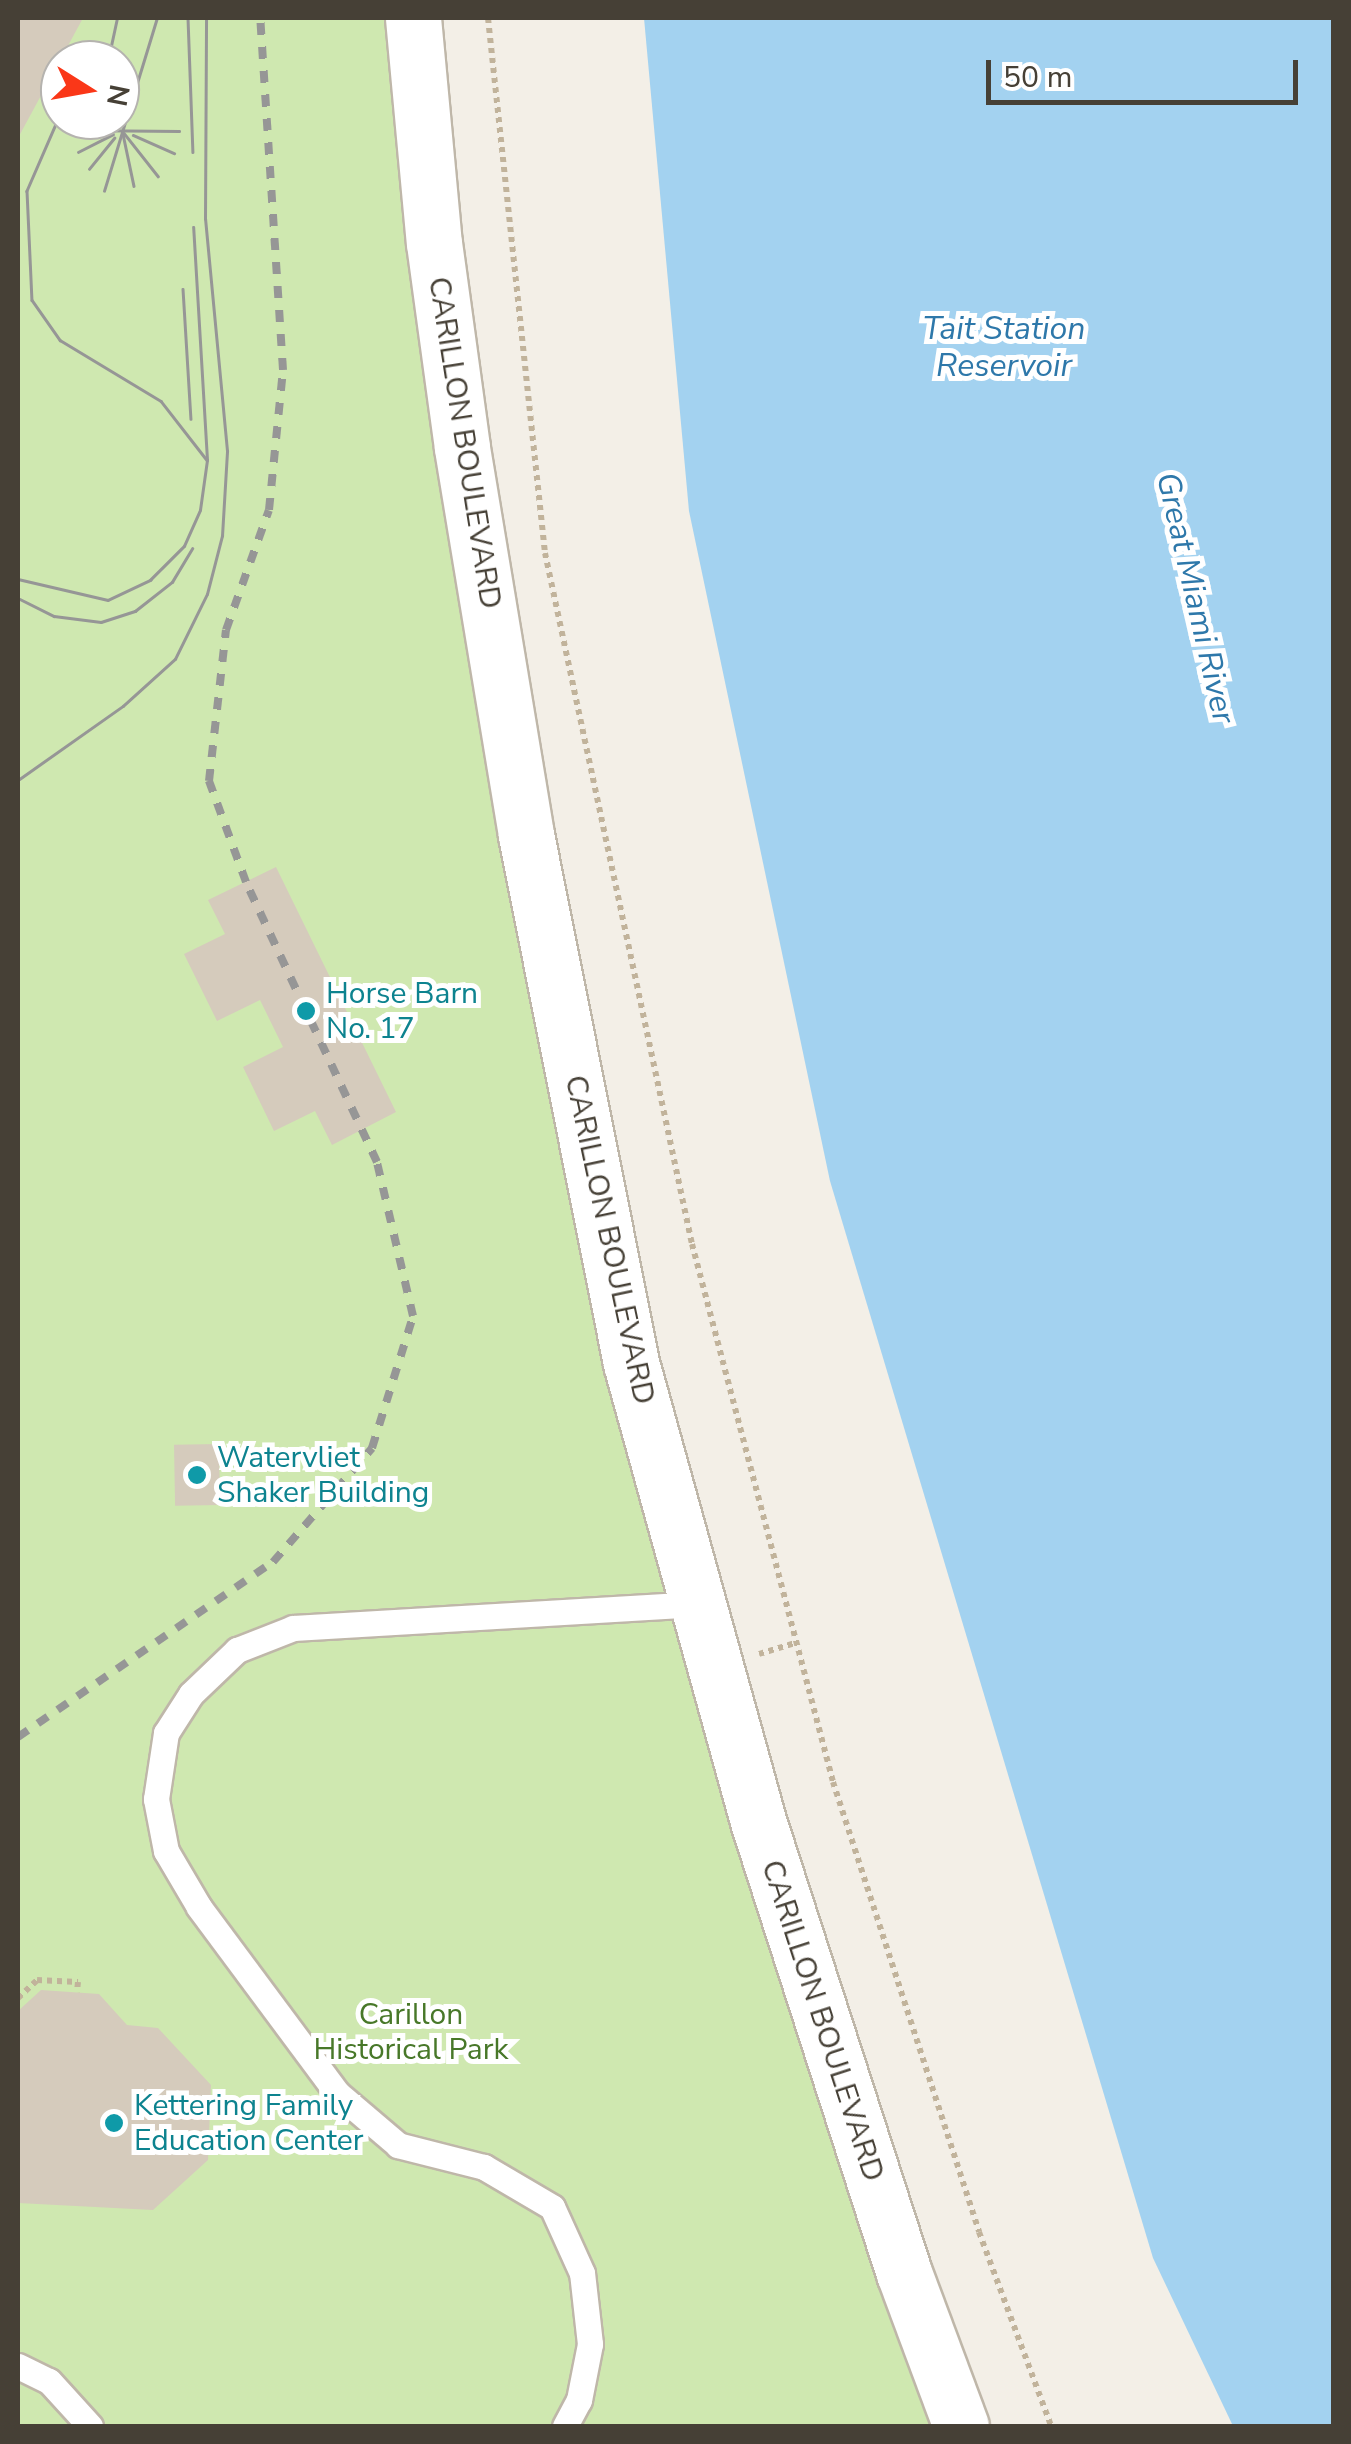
<!DOCTYPE html>
<html>
<head>
<meta charset="utf-8">
<style>
  body { margin:0 }
  #map { position:relative; width:1351px; height:2444px; overflow:hidden; background:#f3efe7; font-family:"Nunito Sans",sans-serif }
  div>[style] { position:absolute }
  [style*='--x'] { left:calc(var(--x)*1px); top:calc(var(--y)*1px); width:calc(var(--w)*1px); rotate:calc(var(--a)*1deg) }
  .green>* { inset:0; background:#cfe8b0 }
  .water>* { inset:0; background:#a3d2f0 }
  .building>* { inset:0; background:#d5cbbc; transform-origin:0 0 }
  .path>* { height:6px; margin-top:-3px; transform-origin:0; background:repeating-linear-gradient(90deg,#c1b39b 0 5px,transparent 0 10px) }
  .roads { filter:drop-shadow(2px 0 #bfb7a9) drop-shadow(-2px 0 #bfb7a9) drop-shadow(0 2px #bfb7a9) drop-shadow(0 -2px #bfb7a9) }
  .service>* { height:25px; margin:-12.5px; padding:0 12.5px; transform-origin:12.5px; border-radius:12.5px; background:#fff }
  .tertiary>* { height:55px; margin:-27.5px; padding:0 27.5px; transform-origin:27.5px; border-radius:27.5px; background:#fff }
  .tram>* { height:2.5px; margin:-1.25px; padding:0 1.25px; transform-origin:1.25px; border-radius:1.25px; background:#969696 }
  .rail>* { height:8px; margin-top:-4px; transform-origin:0; background:repeating-linear-gradient(90deg,#969696 0 12px,transparent 0 24px) }
  .dots>* { width:28px; height:28px; translate:-50% -50%; box-sizing:border-box; border:5px solid #fff; border-radius:50% }
  span { translate:-50% -50%; white-space:nowrap; text-align:center; line-height:1.15; -webkit-text-stroke:10px #fff; paint-order:stroke }
  .street-label { font-size:30px; color:#464036 }
  .culture-label { font-size:30px; color:#0d838f }
  .left { translate:0 -50%; text-align:left }
  .park-label { font-size:30px; color:#487829 }
  .water-label { font-size:32px; color:#2e78aa; font-style:italic }
  .frame { position:absolute; inset:0; border:20px solid #464036; pointer-events:none }
  .north { position:absolute; left:40px; top:40px; width:100px; height:100px; box-sizing:border-box; background:#fff; border:2px solid #b5b3af; border-radius:50%; rotate:101deg; font-size:28px; font-weight:700; line-height:40px; text-align:center; color:#464036 }
  .north::after { content:''; display:block; margin:auto; width:35px; height:45px; background:#fa3718; clip-path:polygon(50% 0,100% 100%,50% 72%,0 100%) }
  .scale { position:absolute; left:986px; top:60px; width:312px; height:45px; box-sizing:border-box; border:5px solid #464036; border-top:0; padding-left:12px; font-size:30px; line-height:35px; white-space:nowrap; color:#464036; -webkit-text-stroke:8px #fff; paint-order:stroke }
</style>
</head>
<body>
<div id="map">
  <div class="green">
    <div style="clip-path:polygon(evenodd,18px 18px,413px 18px,631px 1363px,961px 2426px,18px 2426px,18px 18px,60px 60px,120px 60px,120px 120px,60px 120px,60px 60px)"></div>
  </div>
  <div class="water">
    <div style="clip-path:polygon(644px 18px,1333px 18px,1333px 2426px,1233px 2426px,1153px 2258px,830px 1181px,689px 511px)"></div>
  </div>
  <div class="building">
    <div style="clip-path:polygon(18px 18px,83px 18px,18px 138px)"></div>
    <div style="clip-path:polygon(276px 867px,396px 1112px,332px 1145px,315px 1111px,274px 1131px,243px 1067px,283px 1047px,260px 1000px,217px 1021px,184px 954px,225px 934px,208px 900px)"></div>
    <div style="left:219px;top:1444px;width:61px;height:45px;rotate:89deg"></div>
    <div style="clip-path:polygon(41px 1990px,99px 1994px,127px 2025px,158px 2028px,211px 2085px,208px 2160px,153px 2210px,18px 2203px,18px 2011px)"></div>
  </div>
  <div class="path">
    <div style="--x:488;--y:18;--w:538;--a:83.92"></div>
    <div style="--x:545;--y:553;--w:706;--a:77.99"></div>
    <div style="--x:692;--y:1244;--w:556;--a:75.31"></div>
    <div style="--x:833;--y:1782;--w:473;--a:72"></div>
    <div style="--x:979;--y:2232;--w:207;--a:69.6"></div>
    <div style="--x:759;--y:1654;--w:39;--a:-17"></div>
    <div style="--x:18;--y:1998;--w:26;--a:-43"></div>
    <div style="--x:37;--y:1980;--w:41;--a:2.8"></div>
    <div style="--x:78;--y:1982;--w:10;--a:96"></div>
  </div>
  <div class="roads">
    <div class="service">
      <div style="--x:18;--y:2366;--w:34;--a:26"></div>
      <div style="--x:49;--y:2381;--w:61;--a:47.7"></div>
      <div style="--x:565;--y:2426;--w:30;--a:-62"></div>
      <div style="--x:579;--y:2400;--w:57;--a:-78.9"></div>
      <div style="--x:590;--y:2344;--w:71;--a:-96.4"></div>
      <div style="--x:582;--y:2273;--w:72;--a:-114.4"></div>
      <div style="--x:552;--y:2207;--w:79;--a:-149.5"></div>
      <div style="--x:484;--y:2167;--w:89;--a:-165.7"></div>
      <div style="--x:398;--y:2145;--w:80;--a:-139.6"></div>
      <div style="--x:337;--y:2093;--w:232;--a:-126.6"></div>
      <div style="--x:199;--y:1907;--w:65;--a:-120.5"></div>
      <div style="--x:166;--y:1851;--w:53;--a:-100.9"></div>
      <div style="--x:156;--y:1799;--w:67;--a:-81.4"></div>
      <div style="--x:166;--y:1733;--w:46;--a:-57.3"></div>
      <div style="--x:191;--y:1694;--w:64;--a:-43.7"></div>
      <div style="--x:237;--y:1650;--w:60;--a:-21.4"></div>
      <div style="--x:293;--y:1628;--w:406;--a:-3.4"></div>
    </div>
    <div class="tertiary">
      <div style="--x:413;--y:18;--w:226;--a:84.7"></div>
      <div style="--x:434;--y:243;--w:207;--a:82.2"></div>
      <div style="--x:462;--y:448;--w:392;--a:80.6"></div>
      <div style="--x:526;--y:835;--w:538;--a:78.75"></div>
      <div style="--x:631;--y:1363;--w:475;--a:74.5"></div>
      <div style="--x:758;--y:1821;--w:475;--a:72.1"></div>
      <div style="--x:904;--y:2273;--w:163;--a:69.6"></div>
    </div>
  </div>
  <div class="tram">
    <div style="--x:188;--y:18;--w:134;--a:87.9"></div>
    <div style="--x:108;--y:60;--w:43;--a:-77.9"></div>
    <div style="--x:60;--y:115;--w:83;--a:113.5"></div>
    <div style="--x:27;--y:191;--w:109;--a:87.4"></div>
    <div style="--x:32;--y:300;--w:49;--a:55"></div>
    <div style="--x:60;--y:340;--w:118;--a:31.1"></div>
    <div style="--x:161;--y:401;--w:75;--a:52.1"></div>
    <div style="--x:75;--y:130;--w:104;--a:0.6"></div>
    <div style="--x:124;--y:133;--w:55;--a:51.7"></div>
    <div style="--x:123;--y:134;--w:53;--a:78.1"></div>
    <div style="--x:133;--y:135;--w:45;--a:23.7"></div>
    <div style="--x:78;--y:152;--w:39;--a:-27"></div>
    <div style="--x:89;--y:169;--w:40;--a:-51"></div>
    <div style="--x:104;--y:191;--w:181;--a:-73"></div>
    <div style="--x:183;--y:289;--w:130;--a:86.5"></div>
    <div style="--x:18;--y:579;--w:92;--a:13.1"></div>
    <div style="--x:108;--y:600;--w:47;--a:-25.5"></div>
    <div style="--x:150;--y:580;--w:48;--a:-45"></div>
    <div style="--x:184;--y:546;--w:39;--a:-66"></div>
    <div style="--x:200;--y:510;--w:50;--a:-82"></div>
    <div style="--x:207;--y:460;--w:233;--a:-93.4"></div>
    <div style="--x:18;--y:598;--w:40;--a:26.6"></div>
    <div style="--x:54;--y:616;--w:47;--a:7.3"></div>
    <div style="--x:101;--y:622;--w:36;--a:-18"></div>
    <div style="--x:135;--y:611;--w:47;--a:-38.1"></div>
    <div style="--x:172;--y:582;--w:39;--a:-59"></div>
    <div style="--x:18;--y:780;--w:128;--a:-35.2"></div>
    <div style="--x:123;--y:706;--w:70;--a:-42.1"></div>
    <div style="--x:175;--y:659;--w:72;--a:-63.8"></div>
    <div style="--x:207;--y:594;--w:60;--a:-75.5"></div>
    <div style="--x:222;--y:536;--w:85;--a:-86.6"></div>
    <div style="--x:227;--y:451;--w:233;--a:-95.4"></div>
    <div style="--x:205;--y:219;--w:201;--a:-89.7"></div>
  </div>
  <div class="rail">
    <div style="--x:18;--y:1737;--w:309;--a:-34.5"></div>
    <div style="--x:273;--y:1562;--w:151;--a:-49"></div>
    <div style="--x:372;--y:1448;--w:138;--a:-72.7"></div>
    <div style="--x:413;--y:1316;--w:158;--a:-103.2"></div>
    <div style="--x:377;--y:1162;--w:309;--a:-115.1"></div>
    <div style="--x:246;--y:882;--w:108;--a:-110.1"></div>
    <div style="--x:209;--y:781;--w:152;--a:-83.6"></div>
    <div style="--x:226;--y:630;--w:127;--a:-70.3"></div>
    <div style="--x:269;--y:510;--w:141;--a:-84.3"></div>
    <div style="--x:283;--y:370;--w:353;--a:-93.7"></div>
  </div>
  <div class="dots">
    <div style="left:306px;top:1011px;background:#0f9aa8"></div>
    <div style="left:197px;top:1475px;background:#0f9aa8"></div>
    <div style="left:114px;top:2123px;background:#0f9aa8"></div>
  </div>
  <div class="street-label">
    <span style="left:464px;top:443px;rotate:81deg">CARILLON BOULEVARD</span>
    <span style="left:609px;top:1240px;rotate:78deg">CARILLON BOULEVARD</span>
    <span style="left:822px;top:2021px;rotate:72deg">CARILLON BOULEVARD</span>
  </div>
  <div class="culture-label">
    <span class="left" style="left:326px;top:1011px">Horse Barn<br>No. 17</span>
    <span class="left" style="left:217px;top:1475px">Watervliet<br>Shaker Building</span>
    <span class="left" style="left:134px;top:2123px">Kettering Family<br>Education Center</span>
  </div>
  <div class="park-label">
    <span style="left:411px;top:2032px">Carillon<br>Historical Park</span>
  </div>
  <div class="water-label">
    <span style="left:1004px;top:348px">Tait Station<br>Reservoir</span>
    <span style="left:1195px;top:598px;rotate:77deg">Great Miami River</span>
  </div>
  <div class="frame"></div>
  <div class="north">N</div>
  <div class="scale">50 m</div>
</div>
</body>
</html>
